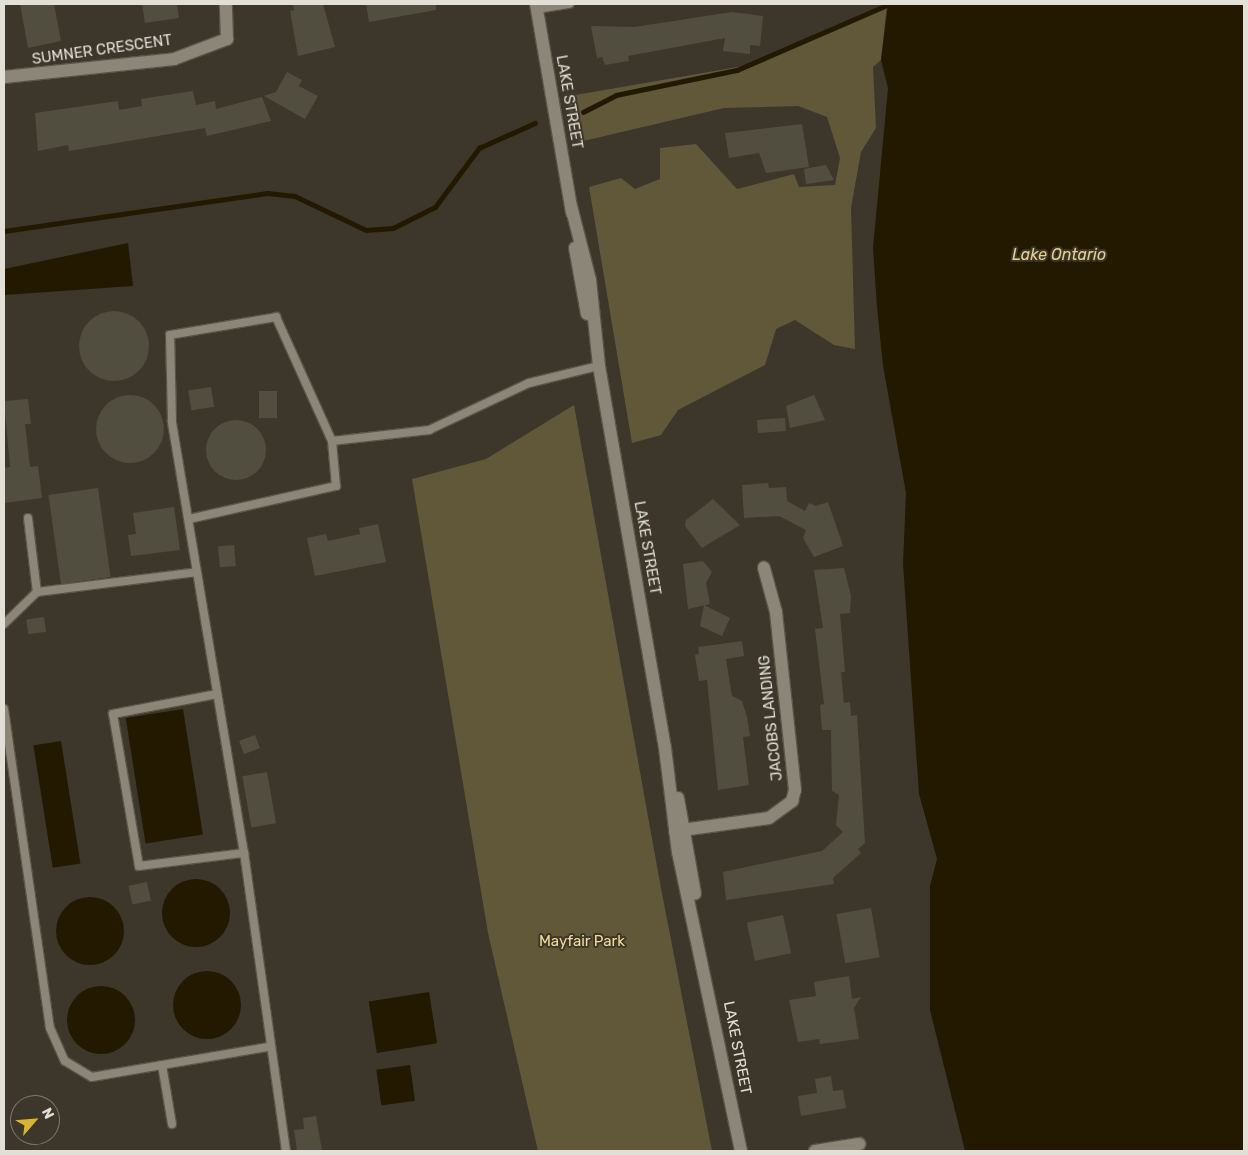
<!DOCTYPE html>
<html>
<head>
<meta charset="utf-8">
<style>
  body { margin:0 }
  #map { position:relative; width:1248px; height:1155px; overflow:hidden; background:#3c372a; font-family:Rubik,sans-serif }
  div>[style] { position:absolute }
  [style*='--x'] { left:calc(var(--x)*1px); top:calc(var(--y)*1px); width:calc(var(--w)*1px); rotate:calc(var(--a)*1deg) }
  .green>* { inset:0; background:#615739 }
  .water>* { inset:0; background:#231900; transform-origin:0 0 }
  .round { border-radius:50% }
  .stream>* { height:4.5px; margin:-2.25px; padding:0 2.25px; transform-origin:2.25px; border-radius:2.25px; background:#231900 }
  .building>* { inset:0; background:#524e3f; transform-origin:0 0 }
  .roads { filter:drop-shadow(1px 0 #585549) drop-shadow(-1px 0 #585549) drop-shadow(0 1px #585549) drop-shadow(0 -1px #585549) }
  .service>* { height:8px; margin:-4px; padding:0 4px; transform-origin:4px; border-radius:4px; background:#8b8677 }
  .minor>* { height:12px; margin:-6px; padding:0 6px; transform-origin:6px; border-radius:6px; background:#8b8677 }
  .tertiary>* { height:12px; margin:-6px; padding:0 6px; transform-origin:6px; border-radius:6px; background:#8b8677 }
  span { translate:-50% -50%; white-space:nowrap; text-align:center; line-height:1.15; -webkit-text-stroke:4px #3c372a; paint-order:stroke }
  .street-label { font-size:15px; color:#e1dfd6 }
  .park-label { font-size:15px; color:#f3dc97 }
  .water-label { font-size:16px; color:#e6d08a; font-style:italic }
  .frame { position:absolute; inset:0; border:5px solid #e1dfd6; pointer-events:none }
  .north { position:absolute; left:10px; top:1095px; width:50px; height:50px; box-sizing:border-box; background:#3c372a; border:1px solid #7e7a6f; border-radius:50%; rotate:63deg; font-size:14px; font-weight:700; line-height:20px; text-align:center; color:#e1dfd6 }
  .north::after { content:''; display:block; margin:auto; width:18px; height:22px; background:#d8b434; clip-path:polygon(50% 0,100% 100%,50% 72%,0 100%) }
</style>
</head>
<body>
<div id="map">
  <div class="green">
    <div style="clip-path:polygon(887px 5px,881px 60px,873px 67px,876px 128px,861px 152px,851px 208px,855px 349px,834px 345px,795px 320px,776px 329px,765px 365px,678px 410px,661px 435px,632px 443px,589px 187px,621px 178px,635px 189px,660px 179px,660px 148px,696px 144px,737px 189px,794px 174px,799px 187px,835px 185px,840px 158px,827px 117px,798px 106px,724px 108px,579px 142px,564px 97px,749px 65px)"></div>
    <div style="clip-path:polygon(574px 405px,660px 883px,712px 1151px,538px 1151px,488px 933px,412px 479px,486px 459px)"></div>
  </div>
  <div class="water">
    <div style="clip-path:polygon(888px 4px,1244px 4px,1244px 1151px,965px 1151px,930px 1010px,930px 886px,937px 859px,919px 794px,903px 564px,906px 493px,883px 366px,877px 307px,873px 248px,888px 88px,881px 60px)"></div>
    <div style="clip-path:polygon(128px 243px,133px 286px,4px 295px,4px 269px)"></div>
    <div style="left:183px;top:709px;width:127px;height:58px;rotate:81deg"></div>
    <div style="left:61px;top:741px;width:124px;height:28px;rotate:81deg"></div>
    <div class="round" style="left:162px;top:879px;width:68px;height:68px"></div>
    <div class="round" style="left:56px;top:897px;width:68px;height:68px"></div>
    <div class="round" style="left:173px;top:971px;width:68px;height:68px"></div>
    <div class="round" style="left:67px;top:986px;width:68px;height:68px"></div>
    <div style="left:429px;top:992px;width:52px;height:61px;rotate:81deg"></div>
    <div style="left:410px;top:1065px;width:36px;height:34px;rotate:82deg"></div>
  </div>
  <div class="stream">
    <div style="--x:583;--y:112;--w:37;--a:-27"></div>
    <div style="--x:616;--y:95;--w:124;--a:-11.7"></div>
    <div style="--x:737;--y:70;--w:163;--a:-23.4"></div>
    <div style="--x:4;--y:231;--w:266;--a:-8.2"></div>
    <div style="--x:267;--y:193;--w:28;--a:6"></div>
    <div style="--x:295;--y:196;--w:79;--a:25.6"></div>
    <div style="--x:366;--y:230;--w:27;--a:-4"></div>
    <div style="--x:393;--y:228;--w:47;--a:-26.6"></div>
    <div style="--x:435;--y:207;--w:74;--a:-53.3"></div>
    <div style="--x:479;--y:148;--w:61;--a:-24.1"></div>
  </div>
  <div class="building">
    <div style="clip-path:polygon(20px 4px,54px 4px,61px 41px,28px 48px)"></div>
    <div style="clip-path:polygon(142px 4px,177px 4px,179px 18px,145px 23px)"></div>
    <div style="clip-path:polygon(293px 4px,323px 4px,335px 47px,298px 56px,290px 11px,294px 10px)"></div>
    <div style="clip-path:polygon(366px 4px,436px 4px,436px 10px,369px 22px)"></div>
    <div style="clip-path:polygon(732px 12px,763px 16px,760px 46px,750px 45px,750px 54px,723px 51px,725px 38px,628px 56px,629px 61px,605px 65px,602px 57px,597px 58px,591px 26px,634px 27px)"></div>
    <div style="clip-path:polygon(287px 72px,302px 80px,299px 86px,318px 96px,305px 119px,264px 96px,276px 92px)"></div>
    <div style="clip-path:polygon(193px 91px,196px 105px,215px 101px,216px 109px,262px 97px,271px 121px,207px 136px,205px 128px,69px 151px,68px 145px,38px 151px,35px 113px,118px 101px,119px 110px,142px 106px,141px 99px)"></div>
    <div style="clip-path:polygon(802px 124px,809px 167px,766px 173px,759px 153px,729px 158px,725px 133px)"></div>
    <div style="clip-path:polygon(826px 165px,834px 180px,806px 184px,804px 169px)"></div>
    <div class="round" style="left:79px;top:311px;width:70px;height:70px"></div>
    <div style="left:211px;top:387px;width:20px;height:23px;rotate:81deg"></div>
    <div style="left:259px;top:391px;width:18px;height:27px"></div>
    <div style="clip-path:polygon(814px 395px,825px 420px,790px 428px,786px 406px)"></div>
    <div class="round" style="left:96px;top:395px;width:68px;height:68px"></div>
    <div style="clip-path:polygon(28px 399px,31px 424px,25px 424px,30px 467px,38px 466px,42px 498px,4px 503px,4px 468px,10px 467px,4px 401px)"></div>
    <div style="left:785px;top:418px;width:13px;height:28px;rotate:86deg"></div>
    <div class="round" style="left:206px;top:420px;width:60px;height:60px"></div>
    <div style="clip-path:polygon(768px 483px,769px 488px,786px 487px,787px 501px,805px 511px,809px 503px,816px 506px,828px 502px,843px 546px,814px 557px,803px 538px,806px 530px,779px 516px,744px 518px,742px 485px)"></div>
    <div style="left:98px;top:488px;width:90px;height:50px;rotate:82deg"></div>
    <div style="clip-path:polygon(713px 499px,740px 525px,702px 548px,685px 526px,686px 520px)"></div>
    <div style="clip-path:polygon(174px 507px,180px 550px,131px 556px,128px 535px,136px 534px,133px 513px)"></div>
    <div style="clip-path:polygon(378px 524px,386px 562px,315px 576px,307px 538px,326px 534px,328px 541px,360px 534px,359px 528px)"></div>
    <div style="left:234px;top:545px;width:21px;height:16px;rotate:85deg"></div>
    <div style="clip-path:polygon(703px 561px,712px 572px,706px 583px,710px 604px,688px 609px,683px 564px)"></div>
    <div style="clip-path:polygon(844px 568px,851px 596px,850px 613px,840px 614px,845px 672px,841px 672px,844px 703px,850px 702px,851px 716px,857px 715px,865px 843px,858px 849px,861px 853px,833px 878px,834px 884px,726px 900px,723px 872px,822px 851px,843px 832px,836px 825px,839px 795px,832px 791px,831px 730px,822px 730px,820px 705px,824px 704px,815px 629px,823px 628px,814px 570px)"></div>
    <div style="clip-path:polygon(704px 605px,730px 618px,722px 636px,700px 626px)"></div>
    <div style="left:44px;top:617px;width:15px;height:18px;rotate:82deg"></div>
    <div style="clip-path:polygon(742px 641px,744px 656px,726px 659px,732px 696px,742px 701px,747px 717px,750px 736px,743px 737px,749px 785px,718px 790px,707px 680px,699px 681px,695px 655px,699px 654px,698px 647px)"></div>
    <div style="left:255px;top:735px;width:14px;height:17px;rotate:69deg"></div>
    <div style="left:267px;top:772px;width:52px;height:25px;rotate:80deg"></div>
    <div style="left:147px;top:882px;width:19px;height:19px;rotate:78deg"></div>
    <div style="left:871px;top:908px;width:50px;height:35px;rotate:80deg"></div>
    <div style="left:783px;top:915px;width:39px;height:37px;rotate:78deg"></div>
    <div style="clip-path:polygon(849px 976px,852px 999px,861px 997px,854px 1008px,859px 1039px,820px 1044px,819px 1039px,798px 1042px,789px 1000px,816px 996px,814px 982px)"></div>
    <div style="clip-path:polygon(831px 1076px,833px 1091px,843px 1090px,846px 1108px,801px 1116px,798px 1096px,817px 1093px,815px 1079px)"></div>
    <div style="clip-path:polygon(316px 1116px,322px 1151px,297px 1151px,294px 1130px,304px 1129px,303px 1118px)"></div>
  </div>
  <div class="roads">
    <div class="service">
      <div style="--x:537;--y:9;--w:33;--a:-9"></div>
      <div style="--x:28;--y:518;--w:75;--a:83.1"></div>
      <div style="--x:37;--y:592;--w:161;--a:-7.1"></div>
      <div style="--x:189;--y:519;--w:151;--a:-12.7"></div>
      <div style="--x:336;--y:486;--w:45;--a:-95.1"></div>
      <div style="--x:332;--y:441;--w:98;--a:-6.5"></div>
      <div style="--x:429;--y:430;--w:110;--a:-25.2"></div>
      <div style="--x:529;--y:383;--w:72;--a:-13.7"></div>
      <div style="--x:4;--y:624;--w:46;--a:-44.1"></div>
      <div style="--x:217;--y:694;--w:106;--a:169.1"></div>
      <div style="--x:113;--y:714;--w:154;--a:80.3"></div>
      <div style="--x:139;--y:866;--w:106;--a:-7.1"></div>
      <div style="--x:4;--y:709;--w:322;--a:81.8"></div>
      <div style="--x:50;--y:1028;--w:36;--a:66"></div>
      <div style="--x:65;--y:1061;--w:31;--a:31"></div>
      <div style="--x:92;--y:1077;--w:179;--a:-9.7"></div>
      <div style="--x:162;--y:1065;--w:60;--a:80.4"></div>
      <div style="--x:286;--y:1151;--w:301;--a:-98"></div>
      <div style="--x:244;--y:853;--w:438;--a:-99.5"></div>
      <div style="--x:172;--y:421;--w:86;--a:-91.3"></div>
      <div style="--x:170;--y:335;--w:108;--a:-9.6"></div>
      <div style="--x:276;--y:317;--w:136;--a:65.7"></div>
    </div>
    <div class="minor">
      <div style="--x:4;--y:77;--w:171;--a:-6"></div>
      <div style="--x:174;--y:59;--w:57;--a:-20.7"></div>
      <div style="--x:227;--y:39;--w:35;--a:-92"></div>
      <div style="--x:675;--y:831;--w:95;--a:-7.9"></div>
      <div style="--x:769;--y:818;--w:29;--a:-36"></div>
      <div style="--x:792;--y:801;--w:11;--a:-75"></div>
      <div style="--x:795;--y:790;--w:179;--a:-96.1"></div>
      <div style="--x:776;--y:612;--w:46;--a:-105.3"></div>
      <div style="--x:815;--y:1151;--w:45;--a:-9"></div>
    </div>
    <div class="tertiary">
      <div style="--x:536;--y:4;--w:212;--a:80.2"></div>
      <div style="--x:571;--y:206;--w:76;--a:75.6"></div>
      <div style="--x:590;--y:280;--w:86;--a:84"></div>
      <div style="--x:599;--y:366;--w:388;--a:80.2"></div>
      <div style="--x:665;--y:748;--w:105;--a:82.9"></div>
      <div style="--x:678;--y:852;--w:306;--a:78.1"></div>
      <div style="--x:575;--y:248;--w:67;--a:79.7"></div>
      <div style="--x:678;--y:798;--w:97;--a:79.9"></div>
    </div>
  </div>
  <div class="street-label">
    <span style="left:102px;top:50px;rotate:-8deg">SUMNER CRESCENT</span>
    <span style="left:569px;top:102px;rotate:80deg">LAKE STREET</span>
    <span style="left:647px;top:548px;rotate:80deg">LAKE STREET</span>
    <span style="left:771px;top:718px;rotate:-96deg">JACOBS LANDING</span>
    <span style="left:737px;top:1048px;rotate:79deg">LAKE STREET</span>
  </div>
  <div class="park-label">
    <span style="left:582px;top:942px">Mayfair Park</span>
  </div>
  <div class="water-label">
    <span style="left:1059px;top:255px">Lake Ontario</span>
  </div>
  <div class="frame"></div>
  <div class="north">N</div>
</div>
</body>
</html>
